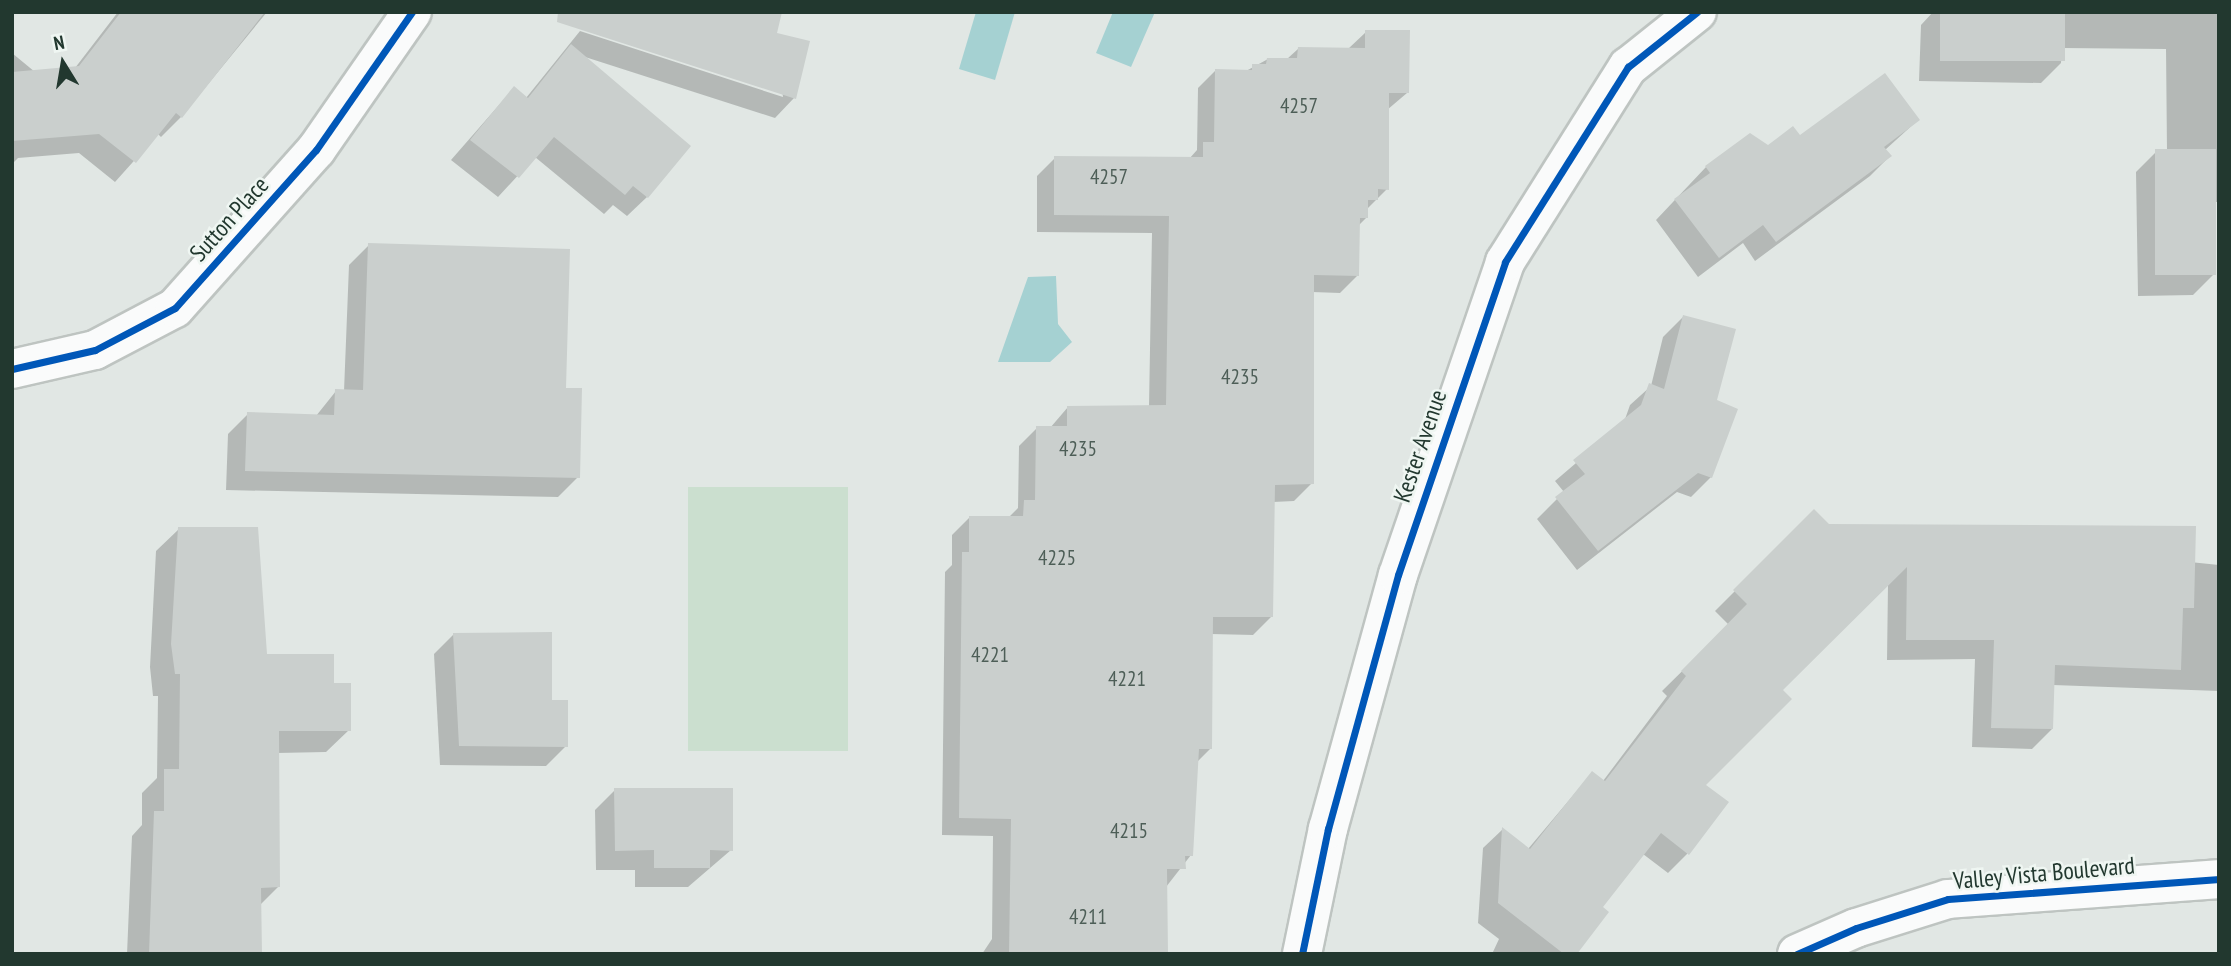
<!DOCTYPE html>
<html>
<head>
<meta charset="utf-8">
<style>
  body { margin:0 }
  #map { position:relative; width:2231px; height:966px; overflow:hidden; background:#e1e7e4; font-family:"PT Sans Narrow",sans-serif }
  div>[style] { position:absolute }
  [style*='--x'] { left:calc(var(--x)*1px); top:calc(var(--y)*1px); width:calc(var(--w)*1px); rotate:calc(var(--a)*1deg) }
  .green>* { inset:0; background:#cbdfcf; transform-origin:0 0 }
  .water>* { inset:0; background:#a5d1d2 }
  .shadow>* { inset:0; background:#0003 }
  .building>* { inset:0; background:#cacfcd; transform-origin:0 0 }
  .roads { filter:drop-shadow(2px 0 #bec4c1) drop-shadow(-2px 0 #bec4c1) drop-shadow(0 2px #bec4c1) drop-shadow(0 -2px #bec4c1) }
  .minor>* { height:38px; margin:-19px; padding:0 19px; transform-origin:19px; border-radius:19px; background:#fafbfb }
  .cycleway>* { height:7px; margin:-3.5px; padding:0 3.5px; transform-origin:3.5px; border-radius:3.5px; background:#0057b8 }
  span { translate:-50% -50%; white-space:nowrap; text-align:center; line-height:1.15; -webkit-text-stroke:5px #eff6f2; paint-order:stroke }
  .number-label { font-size:21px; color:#4d5e57 }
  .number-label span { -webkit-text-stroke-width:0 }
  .street-label { font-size:24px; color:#22382f }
  .frame { position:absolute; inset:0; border:14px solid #22382f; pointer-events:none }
  .north { position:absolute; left:28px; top:28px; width:70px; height:70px; -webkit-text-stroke:5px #eff6f2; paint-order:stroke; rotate:349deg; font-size:19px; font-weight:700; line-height:28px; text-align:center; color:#22382f }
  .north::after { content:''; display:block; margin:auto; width:24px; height:32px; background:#22382f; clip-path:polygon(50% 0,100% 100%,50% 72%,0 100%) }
</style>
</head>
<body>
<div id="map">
  <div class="green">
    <div style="left:688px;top:487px;width:160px;height:264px"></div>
  </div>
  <div class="water">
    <div style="clip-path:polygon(976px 12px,1015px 12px,995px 80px,959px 69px)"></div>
    <div style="clip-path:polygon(1113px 12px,1155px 12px,1131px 67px,1096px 53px)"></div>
    <div style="clip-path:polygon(1056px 276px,1058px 324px,1072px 342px,1050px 362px,998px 362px,1028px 277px)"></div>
  </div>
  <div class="shadow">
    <div style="clip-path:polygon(118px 12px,267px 12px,181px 117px,161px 137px,158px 134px,115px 182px,79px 153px,18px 158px,12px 164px,12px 53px,35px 72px,75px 68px)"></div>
    <div style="clip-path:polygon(1933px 12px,2219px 12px,2219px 202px,2214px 202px,2213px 275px,2193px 295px,2138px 296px,2136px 172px,2156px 152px,2167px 152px,2166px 49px,2062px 48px,2061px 63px,2041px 83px,1919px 81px,1921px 25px)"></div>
    <div style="clip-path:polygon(580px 31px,783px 97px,775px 34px,794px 98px,775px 118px,582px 56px,647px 197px,627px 216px,613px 205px,604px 214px,535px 157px,498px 197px,451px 160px,514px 88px,526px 98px)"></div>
    <div style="clip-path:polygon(1366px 32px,1407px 93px,1387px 110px,1387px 189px,1367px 209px,1367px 217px,1358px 226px,1358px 275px,1340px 293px,1312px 292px,1312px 483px,1294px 501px,1273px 502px,1271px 617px,1253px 635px,1211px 634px,1211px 748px,1197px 762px,1191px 855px,1166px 887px,1166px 954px,982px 954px,992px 939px,993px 836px,942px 835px,945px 572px,952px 565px,952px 535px,970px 517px,1008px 518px,1018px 508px,1019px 446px,1037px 428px,1050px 428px,1068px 407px,1149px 407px,1152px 233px,1037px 232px,1037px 176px,1055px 158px,1189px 159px,1197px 150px,1198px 88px,1215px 71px,1246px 71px,1268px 59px,1287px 59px,1298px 49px,1348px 49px)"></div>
    <div style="clip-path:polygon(1918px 120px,1885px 150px,1890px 156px,1870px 176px,1755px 261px,1743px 243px,1698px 277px,1656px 220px,1706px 167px,1800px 137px)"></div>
    <div style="clip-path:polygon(369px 245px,564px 390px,578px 477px,558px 497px,226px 490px,228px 434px,248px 414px,316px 416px,336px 391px,344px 391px,349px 265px)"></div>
    <div style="clip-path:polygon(1683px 317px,1715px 402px,1711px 477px,1691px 497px,1677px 492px,1577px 570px,1537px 519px,1564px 492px,1555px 481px,1624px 422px,1630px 405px,1651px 386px,1663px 337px)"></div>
    <div style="clip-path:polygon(1814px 512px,1828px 525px,2219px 565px,2219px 691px,2053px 685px,2052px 729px,2032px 749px,1972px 747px,1975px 659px,1887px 660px,1888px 584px,1781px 690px,1703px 785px,1687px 854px,1668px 873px,1643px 854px,1600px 907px,1575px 954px,1492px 954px,1499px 939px,1478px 923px,1483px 848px,1503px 829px,1528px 849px,1592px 773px,1603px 781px,1667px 696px,1662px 691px,1729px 625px,1715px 611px)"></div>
    <div style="clip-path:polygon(179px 529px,265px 656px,332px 685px,349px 730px,326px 752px,277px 753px,278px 887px,260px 905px,261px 954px,127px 954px,132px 836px,142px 825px,142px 793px,157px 778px,158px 696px,153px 696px,150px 667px,156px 551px)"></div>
    <div style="clip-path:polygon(454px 634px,550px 702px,566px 746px,546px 766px,440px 765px,434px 654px)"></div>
    <div style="clip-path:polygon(615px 790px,731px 850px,688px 887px,635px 887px,635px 870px,596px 870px,595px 810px)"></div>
  </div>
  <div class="building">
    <div style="clip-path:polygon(121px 12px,265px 12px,182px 118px,176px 113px,136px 163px,99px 134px,12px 141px,12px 72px,79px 66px)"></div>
    <div style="clip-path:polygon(558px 12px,782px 12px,777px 33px,810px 41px,796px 99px,557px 22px)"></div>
    <div style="left:1940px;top:12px;width:125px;height:49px"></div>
    <div style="clip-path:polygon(1365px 30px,1410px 30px,1409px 93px,1389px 93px,1389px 190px,1378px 189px,1378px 200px,1368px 200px,1368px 218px,1360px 218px,1359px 276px,1314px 275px,1314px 484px,1275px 485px,1273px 617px,1213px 617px,1212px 749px,1199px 749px,1193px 856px,1185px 856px,1186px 869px,1167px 869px,1168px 954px,1009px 954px,1011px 819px,959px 818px,962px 552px,969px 552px,969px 516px,1023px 516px,1024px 500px,1035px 500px,1036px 426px,1067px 426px,1067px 406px,1166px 405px,1169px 216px,1054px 215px,1054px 156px,1203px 157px,1203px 142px,1214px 142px,1215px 69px,1252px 70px,1252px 64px,1266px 64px,1267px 58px,1297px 58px,1298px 47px,1365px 48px)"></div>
    <div style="clip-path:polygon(571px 44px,691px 146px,648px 198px,633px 186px,625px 195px,554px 137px,519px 178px,470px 140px,514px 86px,528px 98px)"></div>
    <div style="clip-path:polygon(1885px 73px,1920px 120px,1884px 147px,1892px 156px,1776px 242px,1763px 225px,1719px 258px,1674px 199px,1710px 173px,1705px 166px,1750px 133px,1768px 145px,1793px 126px,1800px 135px)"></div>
    <div style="left:2216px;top:149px;width:126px;height:61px;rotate:90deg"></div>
    <div style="clip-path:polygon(368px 243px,570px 249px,566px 388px,582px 388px,580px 478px,245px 471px,247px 412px,334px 415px,335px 389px,363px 390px)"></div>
    <div style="clip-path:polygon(1683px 315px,1736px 329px,1717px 400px,1738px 409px,1712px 478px,1698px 473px,1598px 551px,1555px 497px,1585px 474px,1573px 460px,1641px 405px,1649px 383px,1664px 389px)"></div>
    <div style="clip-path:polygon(1814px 509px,1829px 524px,2196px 526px,2194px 608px,2183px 608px,2181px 670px,2055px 665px,2053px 729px,1991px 728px,1994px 640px,1906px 640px,1907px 567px,1783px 690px,1792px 699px,1706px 785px,1729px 802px,1689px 855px,1661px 833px,1603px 907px,1609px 912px,1577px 954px,1564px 954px,1498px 903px,1502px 827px,1530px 849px,1592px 771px,1605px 781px,1686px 676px,1681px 671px,1747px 604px,1733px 590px)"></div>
    <div style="clip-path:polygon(178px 527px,258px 527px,267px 654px,334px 654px,334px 683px,351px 683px,351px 731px,279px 731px,280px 887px,261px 888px,262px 954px,149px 954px,154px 811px,164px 811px,164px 769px,179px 769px,180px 674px,175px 674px,171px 644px)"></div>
    <div style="clip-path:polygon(552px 632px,552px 700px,568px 700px,568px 747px,459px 746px,453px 633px)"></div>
    <div style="clip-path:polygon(614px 788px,733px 788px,733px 851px,710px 850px,710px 868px,654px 868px,654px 850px,615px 851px)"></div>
  </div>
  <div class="roads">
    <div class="minor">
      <div style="--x:12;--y:369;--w:85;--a:-12.9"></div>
      <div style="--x:95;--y:350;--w:90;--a:-27.7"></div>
      <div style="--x:175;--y:308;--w:212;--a:-48.3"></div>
      <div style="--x:316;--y:150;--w:168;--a:-55.2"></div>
      <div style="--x:1302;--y:954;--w:128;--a:-78.3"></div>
      <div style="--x:1328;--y:829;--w:263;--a:-74.6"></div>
      <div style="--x:1398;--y:575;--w:331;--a:-71.1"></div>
      <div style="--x:1505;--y:262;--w:231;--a:-57.8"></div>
      <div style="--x:1628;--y:67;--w:88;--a:-38.6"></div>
      <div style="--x:1797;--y:954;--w:64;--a:-23.8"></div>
      <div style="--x:1856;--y:928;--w:96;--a:-17.5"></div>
      <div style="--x:1948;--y:899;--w:272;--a:-4.2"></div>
    </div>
  </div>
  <div class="cycleway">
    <div style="--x:12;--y:369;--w:85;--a:-12.9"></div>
    <div style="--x:95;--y:350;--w:90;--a:-27.7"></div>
    <div style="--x:175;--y:308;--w:212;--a:-48.3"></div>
    <div style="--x:316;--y:150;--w:168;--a:-55.2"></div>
    <div style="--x:1302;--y:954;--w:128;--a:-78.3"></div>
    <div style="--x:1328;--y:829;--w:263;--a:-74.6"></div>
    <div style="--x:1398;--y:575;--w:331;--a:-71.1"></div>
    <div style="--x:1505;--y:262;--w:231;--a:-57.8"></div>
    <div style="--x:1628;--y:67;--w:88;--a:-38.6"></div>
    <div style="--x:1797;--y:954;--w:64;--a:-23.8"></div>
    <div style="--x:1856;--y:928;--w:96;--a:-17.5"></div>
    <div style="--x:1948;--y:899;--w:272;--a:-4.2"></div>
  </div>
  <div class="number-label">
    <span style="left:1299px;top:106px">4257</span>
    <span style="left:1109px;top:177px">4257</span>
    <span style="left:1240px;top:377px">4235</span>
    <span style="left:1078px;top:449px">4235</span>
    <span style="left:1057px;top:558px">4225</span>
    <span style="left:990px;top:655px">4221</span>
    <span style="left:1127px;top:679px">4221</span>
    <span style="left:1129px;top:831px">4215</span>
    <span style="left:1088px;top:917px">4211</span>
  </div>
  <div class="street-label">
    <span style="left:229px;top:219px;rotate:-48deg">Sutton Place</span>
    <span style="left:1420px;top:446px;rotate:-71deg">Kester Avenue</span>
    <span style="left:2044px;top:873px;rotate:-5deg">Valley Vista Boulevard</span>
  </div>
  <div class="frame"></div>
  <div class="north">N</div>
</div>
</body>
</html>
